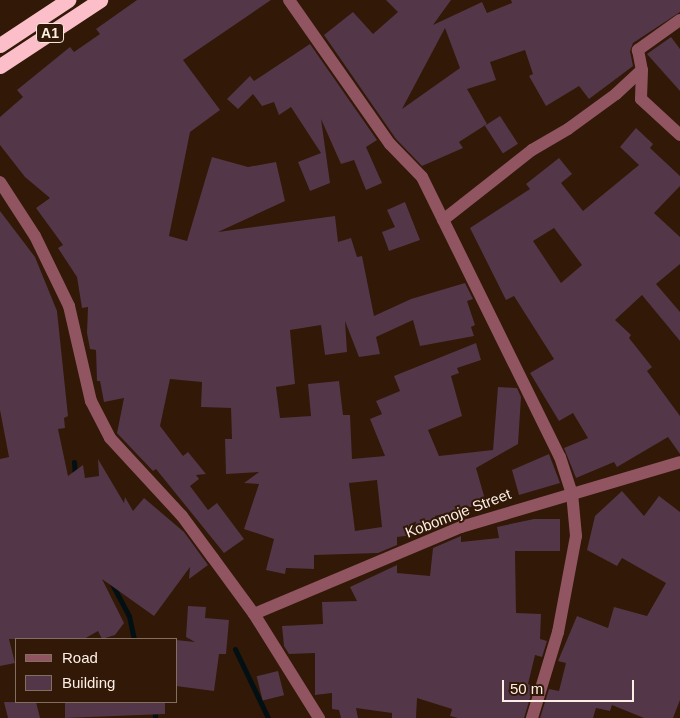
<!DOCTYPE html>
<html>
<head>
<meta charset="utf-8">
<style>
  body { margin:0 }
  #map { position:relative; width:680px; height:718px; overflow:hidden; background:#311807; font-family:Helvetica,sans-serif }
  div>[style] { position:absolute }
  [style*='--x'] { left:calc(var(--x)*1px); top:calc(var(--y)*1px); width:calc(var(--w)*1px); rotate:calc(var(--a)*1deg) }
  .stream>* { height:5px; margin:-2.5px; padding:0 2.5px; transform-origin:2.5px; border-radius:2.5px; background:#021014 }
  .building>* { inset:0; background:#533647; transform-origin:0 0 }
  .street>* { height:12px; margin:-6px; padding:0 6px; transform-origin:6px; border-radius:6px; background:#905560 }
  .highway>* { height:15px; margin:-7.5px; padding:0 7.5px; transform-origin:7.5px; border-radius:7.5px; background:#fcbfc9 }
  span { translate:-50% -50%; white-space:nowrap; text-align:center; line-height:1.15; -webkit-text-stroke:4px #311807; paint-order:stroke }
  .shield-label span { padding:1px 4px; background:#311807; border:1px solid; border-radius:4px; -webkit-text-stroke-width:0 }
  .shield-label { font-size:14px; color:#feefe6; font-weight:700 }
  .street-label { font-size:15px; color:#feefe6 }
  .legend { position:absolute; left:15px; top:638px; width:162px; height:65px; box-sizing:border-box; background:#311807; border:1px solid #836e60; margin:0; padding:6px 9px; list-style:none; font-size:15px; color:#feefe6 }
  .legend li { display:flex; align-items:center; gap:10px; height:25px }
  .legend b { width:25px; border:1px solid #836e60 }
  .scale { position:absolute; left:502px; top:680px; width:132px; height:22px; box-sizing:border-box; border:2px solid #feefe6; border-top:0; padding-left:6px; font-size:15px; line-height:18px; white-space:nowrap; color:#feefe6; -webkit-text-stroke:4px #311807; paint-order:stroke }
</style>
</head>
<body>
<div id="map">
  <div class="stream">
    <div style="--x:74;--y:462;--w:14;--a:86"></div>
    <div style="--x:111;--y:582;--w:38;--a:62"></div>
    <div style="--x:129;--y:616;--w:24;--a:78"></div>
    <div style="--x:235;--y:649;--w:76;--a:64.4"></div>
    <div style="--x:154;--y:702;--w:16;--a:86"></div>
  </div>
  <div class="building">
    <div style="clip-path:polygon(evenodd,137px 0,271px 0,183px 60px,220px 110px,190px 132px,169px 236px,187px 241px,212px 157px,248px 167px,276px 162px,285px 201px,218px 232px,335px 216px,338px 242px,351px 238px,357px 257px,362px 256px,374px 316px,411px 299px,465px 283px,473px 299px,467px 301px,475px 325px,471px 327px,474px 336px,420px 346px,413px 320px,376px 337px,380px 354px,359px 357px,345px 321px,347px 352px,325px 355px,321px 325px,290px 330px,295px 384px,276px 387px,280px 418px,311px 416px,308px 384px,339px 381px,343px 415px,350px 415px,352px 459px,385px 456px,370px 419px,382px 414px,376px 401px,400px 391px,394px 376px,476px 343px,481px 360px,457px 368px,459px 373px,451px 376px,462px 416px,428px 430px,439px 456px,493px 450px,498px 387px,517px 388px,521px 397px,518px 444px,476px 468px,486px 503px,435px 516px,436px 519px,458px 519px,422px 534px,397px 537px,397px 545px,378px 553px,314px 555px,314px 569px,286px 568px,285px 574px,266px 570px,274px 539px,244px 529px,259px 484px,244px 483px,259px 472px,226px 474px,225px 439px,232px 439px,231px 408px,201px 407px,202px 382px,170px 379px,160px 426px,183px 456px,188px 452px,206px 474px,196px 475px,199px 479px,190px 486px,208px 510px,217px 503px,244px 539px,224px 553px,156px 469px,153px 471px,117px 433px,124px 398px,104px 402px,100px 381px,97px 381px,96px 350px,90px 349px,87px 333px,88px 307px,82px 308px,77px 277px,58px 248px,63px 245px,36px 208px,50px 198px,25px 177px,0 145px,0 117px,23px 97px,17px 90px,70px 47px,74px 52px,100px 34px,96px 29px,137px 0,377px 480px,382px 527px,355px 531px,349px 483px,377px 480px)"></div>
    <div style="clip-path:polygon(evenodd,386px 0,451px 0,433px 25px,482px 2px,487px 13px,512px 3px,511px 0,680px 0,680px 12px,633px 43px,630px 51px,633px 66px,589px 99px,579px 86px,546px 106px,529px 76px,533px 74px,525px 50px,490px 62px,496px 80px,467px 89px,487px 124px,459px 142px,463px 148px,422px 166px,396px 139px,324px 35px,353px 12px,373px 34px,398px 12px,386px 0,445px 28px,460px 68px,402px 109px,445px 28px)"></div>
    <div style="clip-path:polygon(671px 37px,680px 49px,680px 91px,647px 54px)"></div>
    <div style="clip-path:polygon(310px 44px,377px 140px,366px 147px,382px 183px,366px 190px,354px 160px,341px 164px,321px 119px,330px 183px,310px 191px,298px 162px,321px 153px,291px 107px,279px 115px,274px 102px,262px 106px,253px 94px,238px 109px,227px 99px,250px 76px,254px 81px)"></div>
    <div style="left:500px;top:116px;width:33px;height:18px;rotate:57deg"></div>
    <div style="clip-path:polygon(evenodd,636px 128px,653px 144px,650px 148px,680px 176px,680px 186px,654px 213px,680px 237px,680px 264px,656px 284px,680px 312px,680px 341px,642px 295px,615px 320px,631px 335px,629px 338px,652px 367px,647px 371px,680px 416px,680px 454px,668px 437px,617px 467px,614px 462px,576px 478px,564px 448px,588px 438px,573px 413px,559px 421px,530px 373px,554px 359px,514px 296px,506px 300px,470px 228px,530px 189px,526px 184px,559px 158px,572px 174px,561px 183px,583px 211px,639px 165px,620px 147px,636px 128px,554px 228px,582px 265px,561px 283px,533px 241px,554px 228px)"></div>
    <div style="clip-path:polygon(405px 202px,420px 240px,389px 251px,382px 232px,395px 227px,387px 210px)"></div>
    <div style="clip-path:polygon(0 211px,35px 257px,57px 311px,68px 416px,64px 418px,65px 428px,58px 429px,68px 476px,83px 465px,85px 478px,99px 476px,98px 459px,124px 503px,125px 497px,133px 511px,144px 498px,184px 532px,208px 565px,189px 579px,190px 567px,154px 616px,102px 579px,124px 623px,115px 635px,102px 639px,98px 631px,84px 639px,9px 639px,15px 663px,0 666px,0 459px,9px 457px,0 410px)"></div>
    <div style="clip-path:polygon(549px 454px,560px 483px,519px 495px,512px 470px)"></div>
    <div style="clip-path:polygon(622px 491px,644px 516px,659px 496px,680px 512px,680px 700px,673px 718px,644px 718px,612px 705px,610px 711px,596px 708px,593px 718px,540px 718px,549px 689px,559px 691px,566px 663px,558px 661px,577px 616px,608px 628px,614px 607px,647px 616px,666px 583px,622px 558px,617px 566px,587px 550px,595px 516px)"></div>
    <div style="clip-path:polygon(534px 519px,560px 519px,560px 551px,515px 551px,516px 613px,541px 614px,540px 639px,547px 641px,542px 657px,535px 655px,528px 684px,534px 685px,524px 718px,458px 718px,450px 716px,452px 709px,417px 698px,416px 718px,392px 718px,392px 713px,356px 708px,358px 718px,341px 718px,339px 710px,332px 709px,332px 693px,315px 695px,315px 653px,289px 654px,284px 646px,282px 626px,323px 624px,322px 602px,357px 601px,350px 587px,397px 565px,397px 573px,430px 576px,433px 548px,461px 536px,461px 542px,499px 538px,497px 527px)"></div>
    <div style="clip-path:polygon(188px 606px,206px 607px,205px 618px,229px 620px,226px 654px,219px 654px,214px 691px,176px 686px,176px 640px,195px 642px,186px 637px)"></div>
    <div style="left:278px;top:671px;width:25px;height:22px;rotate:76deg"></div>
    <div style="clip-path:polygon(4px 702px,36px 702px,40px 718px,8px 718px)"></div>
    <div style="clip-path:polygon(65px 702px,165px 702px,165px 714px,65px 718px)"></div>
  </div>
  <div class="street">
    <div style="--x:289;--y:0;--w:176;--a:55"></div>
    <div style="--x:390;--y:144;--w:46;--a:45.9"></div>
    <div style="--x:422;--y:177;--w:312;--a:63.8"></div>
    <div style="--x:560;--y:457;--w:38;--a:72"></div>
    <div style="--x:572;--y:493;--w:43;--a:84.7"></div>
    <div style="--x:576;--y:536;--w:98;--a:100.6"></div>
    <div style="--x:558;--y:632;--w:90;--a:106.8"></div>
    <div style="--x:680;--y:20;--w:52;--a:144.5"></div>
    <div style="--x:638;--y:50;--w:20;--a:79"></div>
    <div style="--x:642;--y:70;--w:29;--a:92"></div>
    <div style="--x:641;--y:99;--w:53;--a:42.7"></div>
    <div style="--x:0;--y:182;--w:64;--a:57.1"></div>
    <div style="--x:35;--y:236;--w:78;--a:64.1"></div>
    <div style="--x:69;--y:306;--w:98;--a:77"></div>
    <div style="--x:91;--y:401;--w:42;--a:62.8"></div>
    <div style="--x:110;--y:438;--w:106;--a:47.3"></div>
    <div style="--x:182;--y:516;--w:52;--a:53.6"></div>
    <div style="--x:213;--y:558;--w:69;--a:53.8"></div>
    <div style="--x:254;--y:614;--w:123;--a:58"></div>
    <div style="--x:443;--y:220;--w:113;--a:-38.2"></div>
    <div style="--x:532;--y:150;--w:42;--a:-30.3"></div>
    <div style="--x:568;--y:129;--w:59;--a:-36.1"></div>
    <div style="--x:616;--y:94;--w:35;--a:-43"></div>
    <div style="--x:254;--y:614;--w:225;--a:-22.8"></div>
    <div style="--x:461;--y:527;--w:228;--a:-16.5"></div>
  </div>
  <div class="highway">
    <div style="--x:0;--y:45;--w:82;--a:-33.5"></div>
    <div style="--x:0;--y:66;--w:120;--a:-33.4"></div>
  </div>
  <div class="shield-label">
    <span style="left:50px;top:33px">A1</span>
  </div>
  <div class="street-label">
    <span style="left:458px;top:513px;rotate:-21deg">Kobomoje Street</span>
  </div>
  <ul class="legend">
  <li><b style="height:6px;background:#905560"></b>Road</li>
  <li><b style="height:14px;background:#533647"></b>Building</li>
  </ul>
  <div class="scale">50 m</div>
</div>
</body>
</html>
